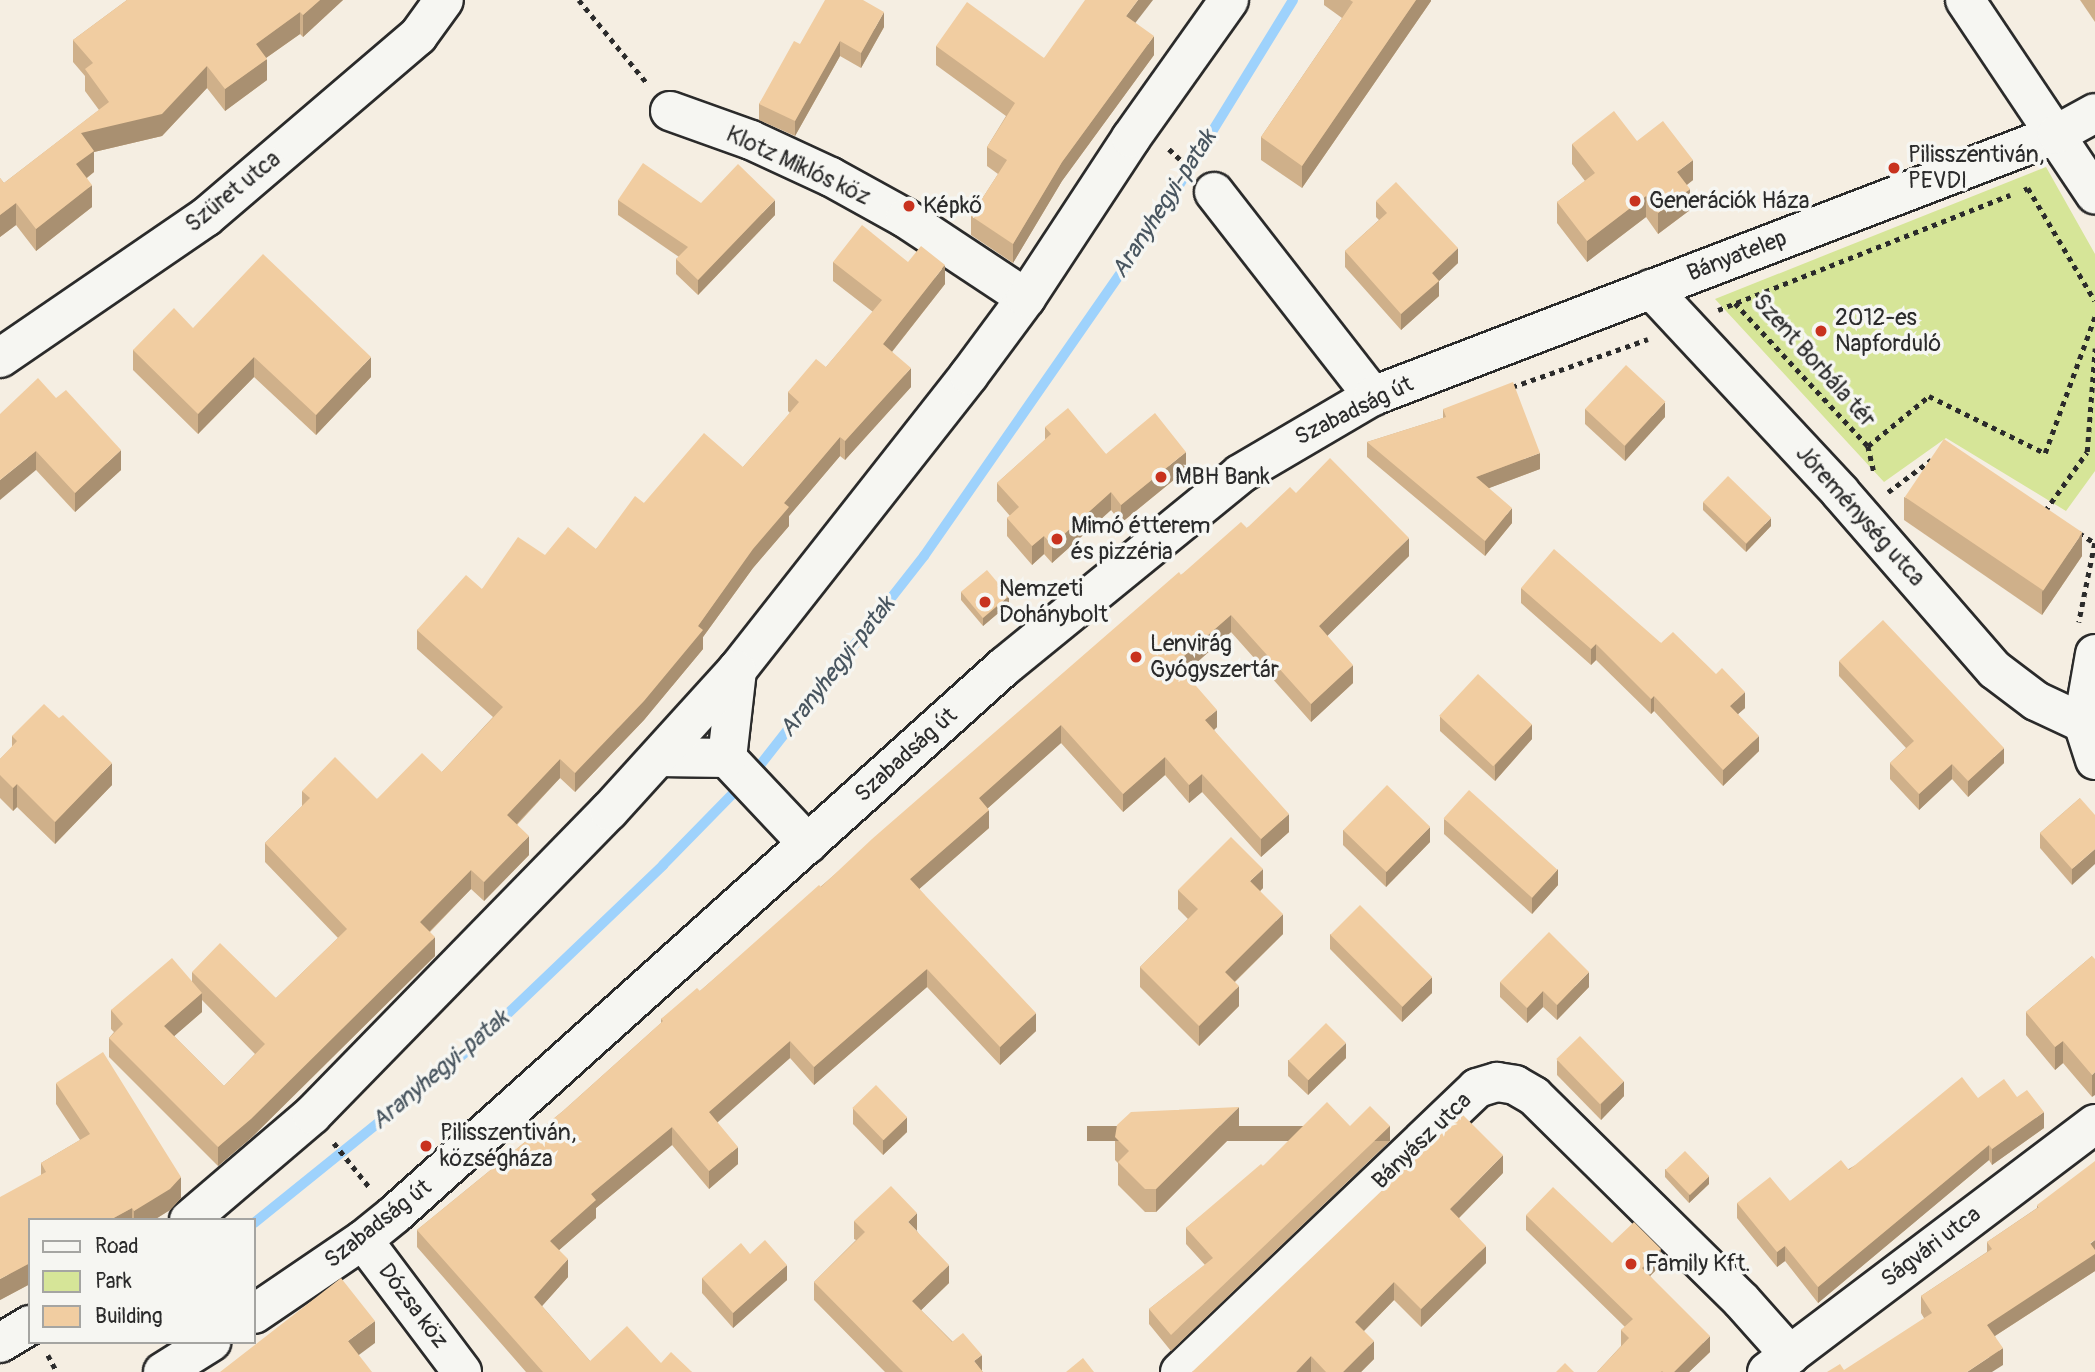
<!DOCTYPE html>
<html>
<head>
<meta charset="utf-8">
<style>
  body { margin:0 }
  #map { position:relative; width:2095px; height:1372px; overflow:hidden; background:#f5eee2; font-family:Pangolin,sans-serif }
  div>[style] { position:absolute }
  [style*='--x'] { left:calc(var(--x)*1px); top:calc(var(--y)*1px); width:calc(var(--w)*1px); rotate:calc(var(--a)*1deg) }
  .green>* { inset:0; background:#d6e598 }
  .stream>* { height:10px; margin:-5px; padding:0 5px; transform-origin:5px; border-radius:5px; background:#9ed2fc }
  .path>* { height:4.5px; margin-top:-2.25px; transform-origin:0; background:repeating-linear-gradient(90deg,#2b2b2b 0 5px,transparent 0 10px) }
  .roads { filter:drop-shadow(2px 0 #2b2b2b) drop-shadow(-2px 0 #2b2b2b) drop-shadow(0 2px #2b2b2b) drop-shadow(0 -2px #2b2b2b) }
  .street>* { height:38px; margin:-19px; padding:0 19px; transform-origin:19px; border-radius:19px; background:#f6f6f2 }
  .secondary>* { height:38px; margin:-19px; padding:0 19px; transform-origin:19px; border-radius:19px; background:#f6f6f2 }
  .wall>* { inset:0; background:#cfb08a }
  .shaded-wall>* { inset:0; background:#a99071; transform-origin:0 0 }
  .building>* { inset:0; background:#f1cda1; transform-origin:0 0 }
  .dots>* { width:19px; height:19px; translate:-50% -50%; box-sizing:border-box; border:4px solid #f6f6f2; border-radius:50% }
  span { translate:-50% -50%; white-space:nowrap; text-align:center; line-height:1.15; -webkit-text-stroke:7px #f6f6f2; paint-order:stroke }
  .poi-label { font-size:23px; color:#2b2b2b }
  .left { translate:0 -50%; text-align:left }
  .street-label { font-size:23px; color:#2b2b2b }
  .water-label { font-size:24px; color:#48555f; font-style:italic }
  .legend { position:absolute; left:28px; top:1218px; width:228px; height:126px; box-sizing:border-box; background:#f6f6f2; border:2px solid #a5a5a2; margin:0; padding:9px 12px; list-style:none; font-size:21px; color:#2b2b2b }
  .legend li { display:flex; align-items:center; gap:14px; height:35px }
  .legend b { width:35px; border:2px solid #a5a5a2 }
</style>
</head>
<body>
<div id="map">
  <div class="green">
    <div style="clip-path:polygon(2046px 167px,2095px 254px,2095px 471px,2066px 511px,1946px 438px,1884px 482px,1715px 299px)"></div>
  </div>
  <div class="stream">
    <div style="--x:254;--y:1223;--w:285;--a:-38.9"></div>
    <div style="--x:476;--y:1044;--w:259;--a:-43.7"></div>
    <div style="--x:663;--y:865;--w:134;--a:-45.6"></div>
    <div style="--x:757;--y:769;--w:271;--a:-51.9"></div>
    <div style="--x:924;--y:556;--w:417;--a:-55.2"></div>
    <div style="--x:1162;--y:213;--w:250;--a:-58.4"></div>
  </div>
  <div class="path">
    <div style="--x:579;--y:0;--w:107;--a:50.7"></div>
    <div style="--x:1169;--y:149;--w:26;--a:43"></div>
    <div style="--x:2024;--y:190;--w:4;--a:-27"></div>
    <div style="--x:2028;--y:188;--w:131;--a:59.3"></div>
    <div style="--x:1735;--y:303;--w:195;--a:47.1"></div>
    <div style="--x:1868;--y:446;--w:79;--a:-39.3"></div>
    <div style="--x:1929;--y:396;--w:129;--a:26.2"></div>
    <div style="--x:2045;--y:453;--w:146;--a:-69.9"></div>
    <div style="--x:1718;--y:310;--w:314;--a:-21.5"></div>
    <div style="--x:1512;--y:387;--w:144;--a:-19.4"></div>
    <div style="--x:1868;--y:446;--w:28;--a:77"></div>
    <div style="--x:1888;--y:492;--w:54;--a:-36.7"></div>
    <div style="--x:2045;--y:511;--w:72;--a:-54.6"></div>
    <div style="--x:2087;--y:452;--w:104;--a:-85.6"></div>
    <div style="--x:2079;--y:533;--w:19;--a:32"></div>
    <div style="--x:2095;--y:543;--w:81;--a:101.4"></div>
    <div style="--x:334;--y:1143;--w:58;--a:51.3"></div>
    <div style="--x:48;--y:1355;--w:19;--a:62"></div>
  </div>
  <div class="roads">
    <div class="street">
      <div style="--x:1965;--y:0;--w:234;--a:56.2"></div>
      <div style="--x:670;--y:111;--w:86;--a:19.7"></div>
      <div style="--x:751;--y:140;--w:88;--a:24.8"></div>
      <div style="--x:831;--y:177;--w:85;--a:29"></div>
      <div style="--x:905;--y:218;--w:145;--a:33.5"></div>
      <div style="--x:1214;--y:192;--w:259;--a:52.1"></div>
      <div style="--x:1651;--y:289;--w:277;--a:47"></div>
      <div style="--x:1840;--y:492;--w:236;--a:49"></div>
      <div style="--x:1995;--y:670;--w:51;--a:37.1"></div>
      <div style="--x:2036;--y:701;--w:52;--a:25.1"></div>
      <div style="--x:0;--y:358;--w:250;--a:-34.4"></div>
      <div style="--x:206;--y:217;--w:279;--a:-40.5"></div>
      <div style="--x:418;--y:36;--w:44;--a:-54.2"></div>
      <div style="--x:2095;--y:654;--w:70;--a:99.9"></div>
      <div style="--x:2083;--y:723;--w:39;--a:72"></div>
      <div style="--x:659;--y:757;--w:68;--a:0.8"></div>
      <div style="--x:727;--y:758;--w:118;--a:46.7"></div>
      <div style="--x:727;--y:758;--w:89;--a:-83.5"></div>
      <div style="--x:737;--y:670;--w:375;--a:-51.8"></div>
      <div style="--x:969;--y:375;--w:96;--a:-53.5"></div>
      <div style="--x:1026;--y:298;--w:191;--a:-56.7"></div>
      <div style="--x:1131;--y:138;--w:169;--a:-54.6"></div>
      <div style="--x:189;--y:1220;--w:162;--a:-40.5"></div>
      <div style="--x:312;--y:1115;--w:425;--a:-45.7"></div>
      <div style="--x:609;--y:811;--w:190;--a:-47.8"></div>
      <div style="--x:363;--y:1240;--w:165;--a:53.1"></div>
      <div style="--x:0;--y:1343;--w:35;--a:-31"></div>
      <div style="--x:1180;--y:1372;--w:411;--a:-43.7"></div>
      <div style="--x:1477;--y:1088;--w:21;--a:-17"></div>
      <div style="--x:1497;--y:1082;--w:18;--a:9"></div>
      <div style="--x:1515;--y:1085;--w:22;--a:30"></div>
      <div style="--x:1534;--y:1096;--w:291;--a:44.6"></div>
      <div style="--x:1741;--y:1300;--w:74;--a:48.3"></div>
      <div style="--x:1767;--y:1372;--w:411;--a:-37.1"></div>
    </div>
    <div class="secondary">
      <div style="--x:254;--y:1314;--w:132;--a:-34.2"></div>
      <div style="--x:363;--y:1240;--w:41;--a:-39.1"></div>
      <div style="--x:395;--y:1214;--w:820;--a:-41.94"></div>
      <div style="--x:1005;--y:666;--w:303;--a:-39.2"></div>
      <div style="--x:1240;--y:474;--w:154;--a:-30.4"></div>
      <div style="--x:1373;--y:396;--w:732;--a:-20.96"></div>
      <div style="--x:2057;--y:134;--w:43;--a:-28.9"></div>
      <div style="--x:163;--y:1372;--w:57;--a:-32"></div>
    </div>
  </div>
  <div class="wall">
    <div style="clip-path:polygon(127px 0,343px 0,303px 37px,300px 34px,266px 58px,267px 80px,225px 111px,207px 88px,162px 136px,94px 152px,94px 172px,87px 178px,92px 207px,36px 251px,16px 225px,0 237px,0 178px,4px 183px,99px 110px,85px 91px,85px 76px,73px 62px,73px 40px)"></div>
    <div style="clip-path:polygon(1324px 0,1431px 0,1431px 1px,1302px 188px,1261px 160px,1261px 137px,1342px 18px,1324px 5px)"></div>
    <div style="clip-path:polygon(2080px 0,2095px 0,2095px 22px)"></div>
    <div style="clip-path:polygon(1135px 23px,1154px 55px,1062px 181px,1013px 263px,971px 235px,971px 216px,998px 174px,987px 166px,987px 147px,1006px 116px,936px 65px,936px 46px,1044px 58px)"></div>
    <div style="clip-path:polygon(884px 27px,861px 68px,840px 56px,795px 136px,759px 120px,759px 104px,800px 44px)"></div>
    <div style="clip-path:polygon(1637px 141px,1693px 180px,1687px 185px,1690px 210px,1658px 234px,1646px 217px,1587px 262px,1557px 223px,1557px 202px,1585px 181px,1572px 164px,1572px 144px)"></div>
    <div style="clip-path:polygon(618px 200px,701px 203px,775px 215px,698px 295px,676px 274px,676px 259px,679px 257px,618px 215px)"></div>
    <div style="clip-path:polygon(1376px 201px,1458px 263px,1439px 281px,1439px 296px,1401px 330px,1345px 267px,1345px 251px,1379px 220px,1376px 217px)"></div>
    <div style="clip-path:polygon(evenodd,833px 262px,908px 262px,945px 284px,892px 352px,911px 387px,845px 460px,840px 456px,789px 516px,789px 526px,753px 568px,703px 637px,703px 649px,644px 720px,575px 792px,560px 778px,517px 825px,529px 855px,484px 901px,471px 889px,430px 932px,435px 956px,251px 1138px,218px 1166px,109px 1057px,109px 1038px,114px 1032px,111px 1029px,111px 1010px,192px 982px,192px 972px,276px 998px,338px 938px,265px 862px,265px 843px,302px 806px,302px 791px,377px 799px,442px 772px,493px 717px,417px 649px,417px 630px,482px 589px,545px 555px,596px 549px,644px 503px,743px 467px,790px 413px,788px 411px,788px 392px,826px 367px,873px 312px,833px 281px,833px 262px,202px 1000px,255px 1054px,224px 1086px,174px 1036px,202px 1012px,202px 1000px)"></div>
    <div style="clip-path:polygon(193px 328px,371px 377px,316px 435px,254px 377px,198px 434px,133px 370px,133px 350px)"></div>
    <div style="clip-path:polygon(1443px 409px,1540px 469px,1489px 488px,1512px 523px,1485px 556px,1367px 457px,1367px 442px,1443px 418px)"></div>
    <div style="clip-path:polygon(1585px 409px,1665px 417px,1625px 461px,1585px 424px)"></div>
    <div style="clip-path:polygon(0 414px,121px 470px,75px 512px,36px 470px)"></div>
    <div style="clip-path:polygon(1045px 427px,1106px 454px,1186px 470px,1121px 523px,1111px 510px,1052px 563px,1044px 554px,1032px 565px,1007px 536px,1007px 518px,1010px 516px,997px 501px,997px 483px,1045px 440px)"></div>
    <div style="clip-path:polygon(1296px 493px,1409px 556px,1327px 636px,1353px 683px,1311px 722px,1231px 632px,1185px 673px,1217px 727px,1214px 730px,1289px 832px,1261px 857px,1202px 792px,1189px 803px,1165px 775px,1123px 812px,1061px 743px,988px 808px,989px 828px,919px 889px,1036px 1031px,1000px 1065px,927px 987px,814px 1085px,790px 1058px,717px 1122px,738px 1164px,709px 1189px,672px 1145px,596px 1208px,596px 1218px,559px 1250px,568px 1277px,542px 1306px,590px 1361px,661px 1363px,692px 1372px,526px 1372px,417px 1247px,417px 1230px,563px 1111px,661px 1023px,661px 1019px,700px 991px,1181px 575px)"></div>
    <div style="clip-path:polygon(1904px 497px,2082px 556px,2042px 615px,1904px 520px)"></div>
    <div style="clip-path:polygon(1703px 502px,1771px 526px,1746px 552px,1703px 510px)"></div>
    <div style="clip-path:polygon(1521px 588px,1661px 643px,1745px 708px,1738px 714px,1759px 751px,1723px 786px,1654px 711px,1651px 714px,1596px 660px,1591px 665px,1521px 603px)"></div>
    <div style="clip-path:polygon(961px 592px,1009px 604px,983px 626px,961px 600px)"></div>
    <div style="clip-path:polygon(1839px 661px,2004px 763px,1968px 797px,1952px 779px,1919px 810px,1890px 779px,1890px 763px,1906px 748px,1839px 676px)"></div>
    <div style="clip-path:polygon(1440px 716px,1532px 739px,1495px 781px,1440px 731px)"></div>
    <div style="clip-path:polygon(59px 718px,112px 785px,55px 844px,17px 807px,13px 811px,0 798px,0 759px,12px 747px,12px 736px)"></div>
    <div style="clip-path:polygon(2080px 798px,2072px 885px,2040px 848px,2040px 833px)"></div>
    <div style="clip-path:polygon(1444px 819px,1558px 885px,1532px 914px,1444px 834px)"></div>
    <div style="clip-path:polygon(1343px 830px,1430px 842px,1386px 887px,1343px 845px)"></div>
    <div style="clip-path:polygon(1263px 888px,1260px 891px,1283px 934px,1235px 982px,1239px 1006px,1199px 1046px,1140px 987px,1140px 967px,1188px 919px,1178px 909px,1178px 890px)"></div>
    <div style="clip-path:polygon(1330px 934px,1432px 993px,1402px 1022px,1330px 949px)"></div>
    <div style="clip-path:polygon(2092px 956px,2092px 1097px,2063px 1063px,2055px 1070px,2026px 1035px,2026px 1012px)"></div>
    <div style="clip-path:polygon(1500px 982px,1589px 987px,1557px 1020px,1543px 1007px,1527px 1023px,1500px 997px)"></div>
    <div style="clip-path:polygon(1346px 1058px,1308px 1095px,1288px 1076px,1288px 1060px)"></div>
    <div style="clip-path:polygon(1557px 1060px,1624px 1096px,1601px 1120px,1557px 1075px)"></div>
    <div style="clip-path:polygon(56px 1083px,181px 1198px,170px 1210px,154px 1220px,30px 1220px,30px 1284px,0 1300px,41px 1175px,41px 1163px,80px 1140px,56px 1104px)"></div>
    <div style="clip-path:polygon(2017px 1097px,2044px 1128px,1992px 1165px,1989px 1160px,1818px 1303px,1785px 1261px,1777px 1267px,1737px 1218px,1737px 1203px,1790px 1201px,1978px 1098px)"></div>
    <div style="clip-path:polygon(853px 1108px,907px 1132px,883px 1155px,853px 1124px)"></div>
    <div style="clip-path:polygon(1350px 1126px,1390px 1141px,1171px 1351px,1149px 1324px,1149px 1309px,1205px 1265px,1186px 1244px,1186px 1228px,1263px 1166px)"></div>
    <div style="clip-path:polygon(1239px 1129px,1156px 1212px,1145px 1212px,1118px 1185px,1118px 1163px,1115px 1160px,1115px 1137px)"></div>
    <div style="clip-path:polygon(1665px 1169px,1709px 1184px,1689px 1203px,1665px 1177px)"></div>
    <div style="clip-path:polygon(1503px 1173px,1459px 1218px,1486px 1263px,1421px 1327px,1394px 1300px,1364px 1331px,1374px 1359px,1361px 1372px,1192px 1372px)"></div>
    <div style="clip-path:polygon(2037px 1205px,2095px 1271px,1995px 1336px,2003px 1365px,1924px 1318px,1921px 1313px,1921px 1296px,1987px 1252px,1987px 1242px,2037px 1208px)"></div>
    <div style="clip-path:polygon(1526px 1215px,1612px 1243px,1661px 1265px,1650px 1276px,1710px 1352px,1689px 1372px,1597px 1372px,1621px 1346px,1621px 1330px,1625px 1327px,1526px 1230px)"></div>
    <div style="clip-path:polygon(854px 1221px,917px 1231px,949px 1283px,921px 1310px,983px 1372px,885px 1372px,814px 1300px,814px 1282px,856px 1240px,854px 1239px)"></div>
    <div style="clip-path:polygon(702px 1278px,787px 1280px,733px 1328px,702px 1293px)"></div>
  </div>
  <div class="shaded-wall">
    <div style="clip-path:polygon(320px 0,343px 0,303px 37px,303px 15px)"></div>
    <div style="clip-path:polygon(1138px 0,1153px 0,1126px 35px,1126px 16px)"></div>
    <div style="clip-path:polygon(1416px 0,1431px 0,1431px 1px,1302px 188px,1302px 166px)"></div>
    <div style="clip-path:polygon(300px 12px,300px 34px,256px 65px,256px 44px)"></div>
    <div style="clip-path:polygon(884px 12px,884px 27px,861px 68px,861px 53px)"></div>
    <div style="clip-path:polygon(1154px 36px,1154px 55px,1062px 181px,1013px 263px,1013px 244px,1062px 162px)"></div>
    <div style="clip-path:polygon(840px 41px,840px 56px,795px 136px,795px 121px)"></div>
    <div style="clip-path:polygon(267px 59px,267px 80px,225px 111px,225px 89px)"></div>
    <div style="clip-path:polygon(207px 66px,207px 88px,162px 136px,94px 152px,94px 172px,76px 186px,76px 164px,81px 133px)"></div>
    <div style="clip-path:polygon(1693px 160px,1693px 180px,1677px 192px,1677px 172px)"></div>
    <div style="clip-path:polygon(92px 185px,92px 207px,36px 251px,36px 229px)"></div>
    <div style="clip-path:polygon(1690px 189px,1690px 210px,1658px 234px,1658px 213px)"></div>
    <div style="clip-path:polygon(1646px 196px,1646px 217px,1587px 262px,1587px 241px)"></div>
    <div style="clip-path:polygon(775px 200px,775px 215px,698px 295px,698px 280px)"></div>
    <div style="clip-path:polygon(16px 203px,16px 225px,0 237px,0 215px)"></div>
    <div style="clip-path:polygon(1458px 248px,1458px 263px,1439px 281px,1439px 296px,1401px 330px,1401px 314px,1432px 273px)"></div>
    <div style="clip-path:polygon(945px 265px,945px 284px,883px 363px,883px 344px)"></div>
    <div style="clip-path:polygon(254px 357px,254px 377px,198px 434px,198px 414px)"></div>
    <div style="clip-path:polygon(371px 357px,371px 377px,316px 435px,316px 415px)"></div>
    <div style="clip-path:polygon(911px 368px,911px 387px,845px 460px,845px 441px)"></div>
    <div style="clip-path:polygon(1665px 402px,1665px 417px,1625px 461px,1625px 446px)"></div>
    <div style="clip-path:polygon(840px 437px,840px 456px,789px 516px,789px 526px,753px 568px,703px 637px,703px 649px,644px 720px,575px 792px,575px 773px,698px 626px,784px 503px)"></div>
    <div style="clip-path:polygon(121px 450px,121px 470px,75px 512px,75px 493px)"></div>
    <div style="clip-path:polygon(36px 451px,36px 470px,0 500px,0 480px)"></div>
    <div style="clip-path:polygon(1186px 452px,1186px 470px,1121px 523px,1121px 505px)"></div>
    <div style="clip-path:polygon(1540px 453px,1540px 469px,1476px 493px,1476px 477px)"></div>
    <div style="clip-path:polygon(1111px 492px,1111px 510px,1052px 563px,1052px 545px)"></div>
    <div style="clip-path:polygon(1512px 508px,1512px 523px,1485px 556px,1485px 541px)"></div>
    <div style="clip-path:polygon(1771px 518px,1771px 526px,1746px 552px,1746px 544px)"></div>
    <div style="clip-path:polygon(2082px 533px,2082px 556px,2042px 615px,2042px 592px)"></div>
    <div style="clip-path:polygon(1044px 536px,1044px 554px,1032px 565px,1032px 546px)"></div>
    <div style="clip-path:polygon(1409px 538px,1409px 556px,1319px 644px,1319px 626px)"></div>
    <div style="clip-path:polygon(1009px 596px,1009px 604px,983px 626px,983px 618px)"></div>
    <div style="clip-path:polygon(1231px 615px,1231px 632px,1176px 681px,1176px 663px)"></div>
    <div style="clip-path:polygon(1596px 644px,1596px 660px,1591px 665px,1591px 649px)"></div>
    <div style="clip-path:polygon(1353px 665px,1353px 683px,1311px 722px,1311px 704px)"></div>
    <div style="clip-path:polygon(1745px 692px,1745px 708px,1730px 721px,1730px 706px)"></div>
    <div style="clip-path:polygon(1654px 696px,1654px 711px,1651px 714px,1651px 699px)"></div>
    <div style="clip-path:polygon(1217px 710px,1217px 727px,1205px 738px,1205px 720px)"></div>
    <div style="clip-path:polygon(1532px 724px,1532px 739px,1495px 781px,1495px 765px)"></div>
    <div style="clip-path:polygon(1061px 725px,1061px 743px,979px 816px,979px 798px)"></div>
    <div style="clip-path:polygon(1759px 736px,1759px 751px,1723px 786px,1723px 770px)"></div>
    <div style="clip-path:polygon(2004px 748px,2004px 763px,1968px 797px,1968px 781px)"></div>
    <div style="clip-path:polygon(1165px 757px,1165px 775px,1123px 812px,1123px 794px)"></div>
    <div style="clip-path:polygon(560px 759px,560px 778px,507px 834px,507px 815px)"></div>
    <div style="clip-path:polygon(112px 763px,112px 785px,55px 844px,55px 822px)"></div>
    <div style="clip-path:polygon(1952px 764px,1952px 779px,1919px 810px,1919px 794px)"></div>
    <div style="clip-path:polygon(1202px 774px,1202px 792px,1189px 803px,1189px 785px)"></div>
    <div style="clip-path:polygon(17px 784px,17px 807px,13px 811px,13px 788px)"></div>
    <div style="clip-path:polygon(989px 810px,989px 828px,910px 897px,910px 879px)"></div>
    <div style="clip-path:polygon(1289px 814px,1289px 832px,1261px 857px,1261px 839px)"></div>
    <div style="clip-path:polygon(1430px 827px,1430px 842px,1386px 887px,1386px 871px)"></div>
    <div style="clip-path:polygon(529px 836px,529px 855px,484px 901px,484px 882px)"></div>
    <div style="clip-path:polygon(2095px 849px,2095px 864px,2072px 885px,2072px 869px)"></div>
    <div style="clip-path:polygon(1263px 869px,1263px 888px,1250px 901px,1250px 881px)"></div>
    <div style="clip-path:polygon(1558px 869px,1558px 885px,1532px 914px,1532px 898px)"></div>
    <div style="clip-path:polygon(471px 870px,471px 889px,420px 941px,420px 922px)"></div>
    <div style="clip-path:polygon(1283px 914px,1283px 934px,1225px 991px,1225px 972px)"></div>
    <div style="clip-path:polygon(435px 937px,435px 956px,251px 1138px,218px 1166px,218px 1147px)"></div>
    <div style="clip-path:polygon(927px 969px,927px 987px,814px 1085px,814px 1067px)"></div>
    <div style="clip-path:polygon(1589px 972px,1589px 987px,1557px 1020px,1557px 1005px)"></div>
    <div style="clip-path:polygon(1432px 977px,1432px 993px,1402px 1022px,1402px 1007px)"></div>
    <div style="clip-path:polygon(1239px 986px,1239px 1006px,1199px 1046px,1199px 1026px)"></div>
    <div style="clip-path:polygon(1543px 991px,1543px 1007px,1527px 1023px,1527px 1008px)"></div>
    <div style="clip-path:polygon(202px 993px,202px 1012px,164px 1045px,164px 1026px)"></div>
    <div style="clip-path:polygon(1036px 1013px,1036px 1031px,1000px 1065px,1000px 1047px)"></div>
    <div style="clip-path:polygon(790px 1041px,790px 1058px,709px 1130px,709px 1112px)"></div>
    <div style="clip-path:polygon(2063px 1041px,2063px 1063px,2055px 1070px,2055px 1047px)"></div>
    <div style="clip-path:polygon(1346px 1043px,1346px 1058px,1308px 1095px,1308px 1080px)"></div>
    <div style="clip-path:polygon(2095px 1072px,2095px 1095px,2092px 1097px,2092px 1075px)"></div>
    <div style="clip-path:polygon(1624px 1081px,1624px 1096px,1601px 1120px,1601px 1104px)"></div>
    <div style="clip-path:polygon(1239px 1107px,1239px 1129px,1156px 1212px,1156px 1189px)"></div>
    <div style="clip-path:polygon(2044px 1112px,2044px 1128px,1992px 1165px,1992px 1149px)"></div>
    <div style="clip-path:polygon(907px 1117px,907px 1132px,883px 1155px,883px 1140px)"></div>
    <div style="left:1390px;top:1126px;width:15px;height:303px;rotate:90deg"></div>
    <div style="clip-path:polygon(672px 1127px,672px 1145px,596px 1208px,596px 1218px,550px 1258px,550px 1241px,591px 1194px)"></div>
    <div style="clip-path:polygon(1989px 1145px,1989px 1160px,1818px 1303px,1818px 1287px)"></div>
    <div style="clip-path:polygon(738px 1147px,738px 1164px,709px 1189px,709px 1171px)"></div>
    <div style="clip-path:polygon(1503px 1155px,1503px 1173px,1450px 1227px,1450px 1209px)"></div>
    <div style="clip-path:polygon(1709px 1176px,1709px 1184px,1689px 1203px,1689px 1195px)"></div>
    <div style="clip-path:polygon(181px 1177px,181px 1198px,170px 1210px,154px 1220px,134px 1220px,134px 1211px)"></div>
    <div style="clip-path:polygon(132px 1208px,132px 1220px,110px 1220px)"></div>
    <div style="clip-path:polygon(917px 1213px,917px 1231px,908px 1222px)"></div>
    <div style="clip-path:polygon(2095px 1240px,2095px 1271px,1987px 1341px,1987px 1325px)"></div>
    <div style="clip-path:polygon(1486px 1246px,1486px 1263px,1421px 1327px,1421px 1309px)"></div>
    <div style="clip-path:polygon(1785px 1246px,1785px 1261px,1777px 1267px,1777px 1252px)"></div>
    <div style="clip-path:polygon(1661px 1249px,1661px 1265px,1642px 1284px,1642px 1268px)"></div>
    <div style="clip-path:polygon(568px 1259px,568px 1277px,534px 1315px,534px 1297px)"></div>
    <div style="clip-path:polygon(30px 1263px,30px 1284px,0 1300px,0 1279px)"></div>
    <div style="clip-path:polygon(787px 1265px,787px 1280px,733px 1328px,733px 1313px)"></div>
    <div style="clip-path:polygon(949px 1265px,949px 1283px,912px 1319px,912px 1301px)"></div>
    <div style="clip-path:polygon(1394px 1282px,1394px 1300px,1355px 1340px,1355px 1322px)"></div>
    <div style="clip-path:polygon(375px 1321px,375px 1343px,348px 1363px,348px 1341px)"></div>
    <div style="clip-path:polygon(1710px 1336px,1710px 1352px,1689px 1372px,1674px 1372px)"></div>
    <div style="clip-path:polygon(1374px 1341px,1374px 1359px,1361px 1372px,1343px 1372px)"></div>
    <div style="clip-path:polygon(2003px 1348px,2003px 1365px,1992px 1372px,1967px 1372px)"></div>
    <div style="clip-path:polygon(982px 1355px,982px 1372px,974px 1361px)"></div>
    <div style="clip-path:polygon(1311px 1356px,1311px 1372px,1296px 1372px)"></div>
  </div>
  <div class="building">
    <div style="clip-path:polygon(127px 0,320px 0,303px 15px,300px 12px,256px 44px,267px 59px,225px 89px,207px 66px,162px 114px,81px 133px,94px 151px,76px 164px,92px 185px,36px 229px,16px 203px,0 215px,0 178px,4px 183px,109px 102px,85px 69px,93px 63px,73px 40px)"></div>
    <div style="clip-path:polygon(825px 0,863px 0,884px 12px,861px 53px,840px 41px,795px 121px,759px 104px,794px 41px,800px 44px)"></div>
    <div style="clip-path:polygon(1085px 0,1138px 0,1126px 16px,1154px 36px,1062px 162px,1013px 244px,971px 216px,1007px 160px,987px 147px,1015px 103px,936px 46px,967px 2px,1044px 58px)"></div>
    <div style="clip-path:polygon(1350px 0,1416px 0,1302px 166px,1261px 137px,1353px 2px)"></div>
    <div style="clip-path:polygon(1614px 111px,1637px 141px,1663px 121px,1693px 160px,1677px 172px,1690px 189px,1658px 213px,1646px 196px,1587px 241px,1557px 202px,1595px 173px,1572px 144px)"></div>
    <div style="clip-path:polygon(643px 163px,701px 203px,738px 164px,775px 200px,698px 280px,676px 259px,688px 247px,618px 200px)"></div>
    <div style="clip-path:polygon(1396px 182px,1458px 248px,1432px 273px,1439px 281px,1401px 314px,1345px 251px,1387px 213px,1376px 201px)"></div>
    <div style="clip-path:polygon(862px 225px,908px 262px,921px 246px,945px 265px,883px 344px,911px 368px,845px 441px,840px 437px,784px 503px,789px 507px,753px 549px,698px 626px,703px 630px,644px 701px,575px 773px,560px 759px,507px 815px,529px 836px,484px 882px,471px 870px,420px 922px,435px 937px,251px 1119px,218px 1147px,109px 1038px,123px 1024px,111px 1010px,172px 958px,202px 993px,164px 1026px,224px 1086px,265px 1044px,192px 972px,220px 943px,276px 998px,347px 929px,265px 843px,310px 798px,302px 791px,335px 757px,377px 799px,422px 753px,442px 772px,503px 707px,417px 630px,466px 575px,482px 589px,518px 537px,545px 555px,568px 527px,596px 549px,635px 496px,644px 503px,704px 433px,743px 467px,799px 402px,788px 392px,816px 359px,826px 367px,882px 300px,833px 262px)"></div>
    <div style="clip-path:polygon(263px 254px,371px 357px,316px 415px,254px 357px,198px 414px,133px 350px,174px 308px,193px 328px)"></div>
    <div style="left:1626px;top:365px;width:54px;height:60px;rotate:43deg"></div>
    <div style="clip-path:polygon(38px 378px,56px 398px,66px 390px,121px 450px,75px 493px,36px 451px,0 480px,0 414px)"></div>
    <div style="clip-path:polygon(1513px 382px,1540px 453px,1476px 477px,1512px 508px,1485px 541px,1367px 442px,1446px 417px,1443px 409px)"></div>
    <div style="clip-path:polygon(1068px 408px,1106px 454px,1155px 413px,1186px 452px,1121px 505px,1111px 492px,1052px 545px,1044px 536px,1032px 546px,1007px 518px,1019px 507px,997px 483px,1051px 434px,1045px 427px)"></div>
    <div style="left:1944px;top:439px;width:167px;height:70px;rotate:34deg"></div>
    <div style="clip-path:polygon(1330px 458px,1409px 538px,1319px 626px,1353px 665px,1311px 704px,1231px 615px,1176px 663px,1217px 710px,1205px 720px,1289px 814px,1261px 839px,1202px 774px,1189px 785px,1165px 757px,1123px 794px,1061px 725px,979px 798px,989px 810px,910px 879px,1036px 1013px,1000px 1047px,927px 969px,814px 1067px,790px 1041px,709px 1112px,738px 1147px,709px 1171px,672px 1127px,591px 1194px,596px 1200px,550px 1241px,568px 1259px,534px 1297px,590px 1361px,627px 1326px,661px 1363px,671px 1352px,692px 1372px,543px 1372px,417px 1230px,563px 1111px,663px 1021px,661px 1019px,697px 988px,700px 991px,819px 885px,821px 887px,872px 839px,1179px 572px,1181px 575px,1241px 522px,1247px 528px,1290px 487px,1296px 493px)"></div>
    <div style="left:1728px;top:476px;width:60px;height:36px;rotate:44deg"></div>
    <div style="clip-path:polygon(1554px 549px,1661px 643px,1673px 632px,1716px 674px,1722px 668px,1745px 692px,1730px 706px,1759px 736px,1723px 770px,1654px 696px,1651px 699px,1596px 644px,1591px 649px,1521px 588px)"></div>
    <div style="left:987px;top:570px;width:34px;height:34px;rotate:50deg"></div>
    <div style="clip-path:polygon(1883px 620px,2004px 748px,1968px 781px,1952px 764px,1919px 794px,1890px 763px,1914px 741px,1839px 661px)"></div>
    <div style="left:1478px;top:674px;width:74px;height:57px;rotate:43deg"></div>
    <div style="clip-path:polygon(44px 704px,59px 718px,63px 715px,112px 763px,55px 822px,17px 784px,13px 788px,0 775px,0 759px,17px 741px,12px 736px)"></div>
    <div style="left:1387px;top:785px;width:60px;height:63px;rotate:44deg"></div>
    <div style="left:1469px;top:790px;width:119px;height:38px;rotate:42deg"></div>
    <div style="clip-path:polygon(2080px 798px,2095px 815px,2095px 849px,2072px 869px,2040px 833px)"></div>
    <div style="clip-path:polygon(1231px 837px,1263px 869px,1250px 881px,1283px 914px,1225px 972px,1239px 986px,1199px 1026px,1140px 967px,1198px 909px,1178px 890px)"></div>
    <div style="left:1360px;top:905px;width:102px;height:42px;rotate:45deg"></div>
    <div style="clip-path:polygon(1549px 932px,1589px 972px,1557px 1005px,1543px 991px,1527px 1008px,1500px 982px)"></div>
    <div style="clip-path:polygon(2092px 956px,2095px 959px,2095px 1072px,2092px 1075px,2063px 1041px,2055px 1047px,2026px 1012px)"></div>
    <div style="left:1326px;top:1023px;width:28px;height:53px;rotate:45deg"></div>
    <div style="left:1580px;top:1036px;width:63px;height:33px;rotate:46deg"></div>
    <div style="clip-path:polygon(103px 1052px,181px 1177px,170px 1189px,134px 1211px,132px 1208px,110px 1220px,30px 1220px,30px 1263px,0 1279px,0 1197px,46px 1172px,41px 1163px,90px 1134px,56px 1083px)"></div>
    <div style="clip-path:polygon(1962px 1077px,1978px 1098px,2004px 1079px,2017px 1097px,2027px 1090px,2044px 1112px,1992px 1149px,1989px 1145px,1818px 1287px,1785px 1246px,1777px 1252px,1737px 1203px,1770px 1177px,1790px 1201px,1841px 1160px,1849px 1170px)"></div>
    <div style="left:876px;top:1085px;width:45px;height:33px;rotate:46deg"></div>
    <div style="clip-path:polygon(1327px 1102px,1350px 1126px,1370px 1106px,1390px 1126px,1171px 1335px,1149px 1309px,1213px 1258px,1186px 1228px,1261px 1164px,1263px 1166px)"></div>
    <div style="clip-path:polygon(1239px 1107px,1156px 1189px,1145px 1189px,1118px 1162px,1129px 1151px,1115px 1137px,1117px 1125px,1131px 1112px)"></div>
    <div style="clip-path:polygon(1462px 1114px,1503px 1155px,1450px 1209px,1486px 1246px,1421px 1309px,1394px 1282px,1355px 1322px,1374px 1341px,1343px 1372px,1326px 1372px,1311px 1356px,1296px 1372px,1192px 1372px)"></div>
    <div style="left:1685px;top:1151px;width:35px;height:27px;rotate:46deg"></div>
    <div style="clip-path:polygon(2095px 1161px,2095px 1240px,2090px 1243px,2095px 1250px,2095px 1254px,1987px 1325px,2003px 1348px,1967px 1372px,1827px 1372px,1840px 1364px,1844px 1370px,1932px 1313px,1921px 1296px,1992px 1249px,1987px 1242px,2039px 1207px,2037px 1205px)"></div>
    <div style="clip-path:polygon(891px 1186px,917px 1213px,908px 1222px,949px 1265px,912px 1301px,952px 1342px,963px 1333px,982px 1355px,974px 1361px,983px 1372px,903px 1372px,814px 1282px,865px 1232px,854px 1221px)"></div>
    <div style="clip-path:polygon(1553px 1187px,1612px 1243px,1634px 1222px,1661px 1249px,1642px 1268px,1710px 1336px,1674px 1372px,1663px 1372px,1662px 1371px,1661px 1372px,1597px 1372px,1629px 1338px,1621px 1330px,1633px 1319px,1526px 1215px)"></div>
    <div style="clip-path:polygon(765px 1240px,787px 1265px,733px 1313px,702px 1278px,741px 1243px,750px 1254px)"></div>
    <div style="clip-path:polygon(341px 1278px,375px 1321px,348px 1341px,372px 1372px,220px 1372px)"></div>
    <div style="clip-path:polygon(1083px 1358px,1094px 1372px,1066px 1372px)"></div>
    <div style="clip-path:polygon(1565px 1363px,1574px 1372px,1556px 1372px)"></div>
  </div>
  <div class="dots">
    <div style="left:1894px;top:168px;background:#c8321e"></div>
    <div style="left:1635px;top:201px;background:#c8321e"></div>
    <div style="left:909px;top:206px;background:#c8321e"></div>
    <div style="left:1821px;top:331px;background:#c8321e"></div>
    <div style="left:1161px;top:477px;background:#c8321e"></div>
    <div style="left:1057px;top:539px;background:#c8321e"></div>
    <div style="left:985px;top:602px;background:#c8321e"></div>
    <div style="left:1136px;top:657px;background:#c8321e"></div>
    <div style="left:426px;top:1146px;background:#c8321e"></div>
    <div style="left:1631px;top:1264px;background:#c8321e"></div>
  </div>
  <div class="poi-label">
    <span class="left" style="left:1908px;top:168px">Pilisszentiván,<br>PEVDI</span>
    <span class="left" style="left:1649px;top:201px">Generációk Háza</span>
    <span class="left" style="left:923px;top:206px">Képkő</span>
    <span class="left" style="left:1835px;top:331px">2012-es<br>Napforduló</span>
    <span class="left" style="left:1175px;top:477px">MBH Bank</span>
    <span class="left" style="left:1071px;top:539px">Mimó étterem<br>és pizzéria</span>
    <span class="left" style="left:999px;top:602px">Nemzeti<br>Dohánybolt</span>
    <span class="left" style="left:1150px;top:657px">Lenvirág<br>Gyógyszertár</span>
    <span class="left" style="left:440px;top:1146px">Pilisszentiván,<br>községháza</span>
    <span class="left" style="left:1645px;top:1264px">Family Kft.</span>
  </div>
  <div class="street-label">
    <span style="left:798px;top:166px;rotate:25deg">Klotz Miklós köz</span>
    <span style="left:233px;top:192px;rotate:-39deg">Szüret utca</span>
    <span style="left:1737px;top:256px;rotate:-21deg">Bányatelep</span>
    <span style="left:1814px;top:361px;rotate:48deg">Szent Borbála tér</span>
    <span style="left:1354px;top:411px;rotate:-26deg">Szabadság út</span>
    <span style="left:1860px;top:516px;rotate:48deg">Jóreménység utca</span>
    <span style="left:906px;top:755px;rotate:-42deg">Szabadság út</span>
    <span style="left:1422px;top:1141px;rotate:-44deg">Bányász utca</span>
    <span style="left:378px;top:1224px;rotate:-38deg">Szabadság út</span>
    <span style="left:1931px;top:1247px;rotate:-37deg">Ságvári utca</span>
    <span style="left:413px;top:1306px;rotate:53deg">Dózsa köz</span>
  </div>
  <div class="water-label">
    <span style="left:1164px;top:204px;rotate:-57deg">Aranyhegyi-patak</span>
    <span style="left:837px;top:667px;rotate:-52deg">Aranyhegyi-patak</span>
    <span style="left:440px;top:1070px;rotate:-40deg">Aranyhegyi-patak</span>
  </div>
  <ul class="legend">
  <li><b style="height:9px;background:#f6f6f2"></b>Road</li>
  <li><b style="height:19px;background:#d6e598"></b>Park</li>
  <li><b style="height:19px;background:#f1cda1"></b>Building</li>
  </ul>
</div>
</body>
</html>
